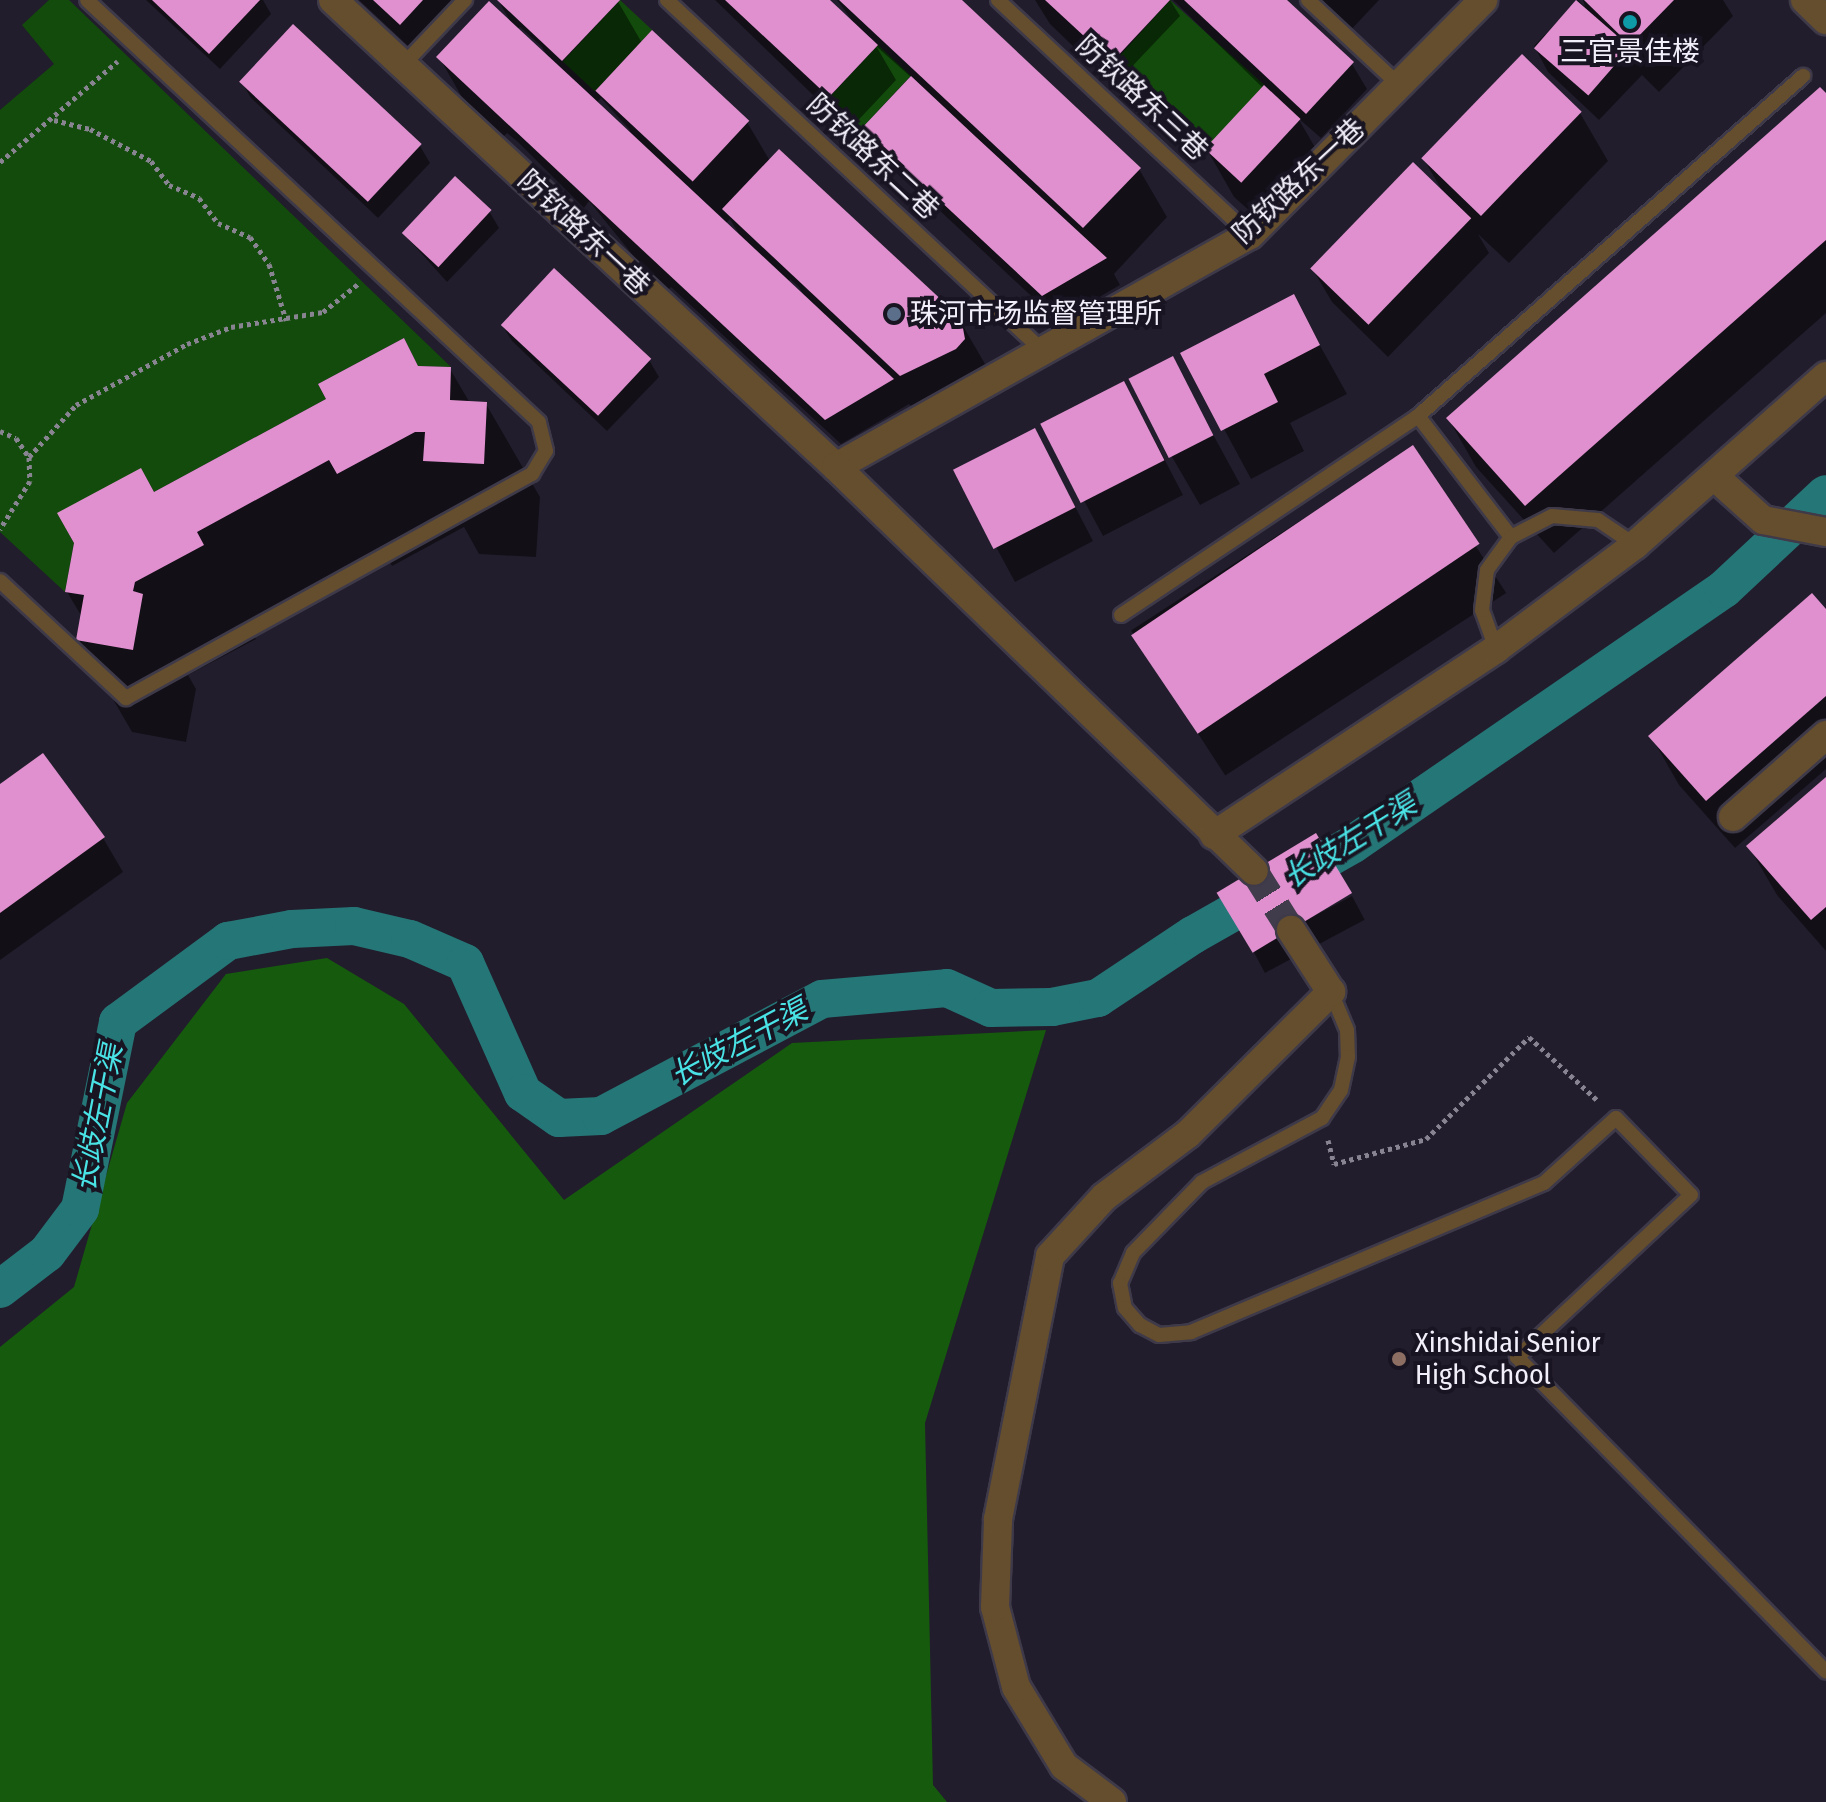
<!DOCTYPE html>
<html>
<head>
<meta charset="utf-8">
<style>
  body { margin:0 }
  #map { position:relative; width:1826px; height:1802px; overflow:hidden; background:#221d2c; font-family:"Fira Sans Condensed","Noto Sans SC",sans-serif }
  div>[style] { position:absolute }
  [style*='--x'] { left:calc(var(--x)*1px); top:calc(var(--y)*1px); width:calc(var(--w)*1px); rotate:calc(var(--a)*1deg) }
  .green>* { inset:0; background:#124b0b; transform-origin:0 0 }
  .forest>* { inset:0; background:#165a0e }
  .shadow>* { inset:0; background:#0007; transform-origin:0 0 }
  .canal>* { height:38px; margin:-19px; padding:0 19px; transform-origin:19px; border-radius:19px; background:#257677 }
  .building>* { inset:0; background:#e090cf; transform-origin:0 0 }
  .street-tunnel>* { height:28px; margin-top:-14px; transform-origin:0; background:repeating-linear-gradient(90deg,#413c4b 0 28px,transparent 0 42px) }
  .path>* { height:5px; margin-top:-2.5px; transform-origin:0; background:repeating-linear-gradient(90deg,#888491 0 4px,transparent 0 8px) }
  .roads { filter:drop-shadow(2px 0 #3f3a49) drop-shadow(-2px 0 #3f3a49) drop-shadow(0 2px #3f3a49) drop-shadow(0 -2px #3f3a49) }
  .lane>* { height:14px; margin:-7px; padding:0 7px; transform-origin:7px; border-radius:7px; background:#654e2d }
  .street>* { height:28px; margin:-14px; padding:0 14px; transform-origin:14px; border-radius:14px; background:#654e2d }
  .dots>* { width:22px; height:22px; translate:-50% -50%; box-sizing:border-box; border:4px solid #191422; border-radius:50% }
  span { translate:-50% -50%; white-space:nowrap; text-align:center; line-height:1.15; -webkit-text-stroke:8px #191422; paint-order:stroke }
  .poi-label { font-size:28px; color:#f2effa }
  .left { translate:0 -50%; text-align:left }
  .street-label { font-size:28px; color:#f2effa }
  .water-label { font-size:30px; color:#49e2e5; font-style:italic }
</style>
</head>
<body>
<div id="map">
  <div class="green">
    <div style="clip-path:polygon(49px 0,69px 0,451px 367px,418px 366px,404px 338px,318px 384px,326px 399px,154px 492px,141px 469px,58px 514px,74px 543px,65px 592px,0 532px,0 110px,54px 64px,22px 25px)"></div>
    <div style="left:620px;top:0;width:44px;height:84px;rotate:43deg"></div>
    <div style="left:1170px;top:0;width:127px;height:85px;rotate:42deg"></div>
    <div style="left:878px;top:45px;width:45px;height:71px;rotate:43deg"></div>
  </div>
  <div class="forest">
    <div style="clip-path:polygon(327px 958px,404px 1004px,564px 1200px,792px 1043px,1046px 1030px,925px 1423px,933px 1785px,947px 1802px,0 1802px,0 1347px,74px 1287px,127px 1103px,226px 974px)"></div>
  </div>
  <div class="shadow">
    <div style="clip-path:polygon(146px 0,263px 0,271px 14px,220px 69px)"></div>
    <div style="clip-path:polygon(359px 0,474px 0,420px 57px)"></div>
    <div style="clip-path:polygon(evenodd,498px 0,617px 0,642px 43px,747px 122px,770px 161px,959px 319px,988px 369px,929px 424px,909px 404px,841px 444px,671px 287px,666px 292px,652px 279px,589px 201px,584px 208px,518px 142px,507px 133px,502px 138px,467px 106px,439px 57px,510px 21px,498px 0,520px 27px,542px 47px,547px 56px,517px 29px,520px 27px,498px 0,601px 98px,630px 130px,628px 133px,596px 103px,601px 98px,498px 0,730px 219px,740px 236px,725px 224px,730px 219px,498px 0,790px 279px,799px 287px,804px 296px,788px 283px,790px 279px)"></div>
    <div style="clip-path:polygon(715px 0,827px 0,857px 27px,837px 0,959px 0,1139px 169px,1167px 217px,1114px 274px,1120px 285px,1058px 321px,893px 167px,942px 114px,939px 112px,890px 164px,880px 154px,865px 128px,912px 78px,876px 46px,896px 80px,849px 130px)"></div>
    <div style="clip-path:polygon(1035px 0,1170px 0,1180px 16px,1122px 77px,1094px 51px,1082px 44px,1077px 50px,1050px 24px)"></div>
    <div style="clip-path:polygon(1173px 0,1284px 0,1352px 64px,1367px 89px,1321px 138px,1298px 118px,1327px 168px,1270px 229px,1234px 197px,1206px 148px,1263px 88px)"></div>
    <div style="clip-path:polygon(1315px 0,1379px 0,1349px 32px)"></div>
    <div style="clip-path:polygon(1578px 0,1585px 7px,1583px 0,1723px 0,1733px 16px,1659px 92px,1642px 75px,1599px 120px,1548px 72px,1534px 46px)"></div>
    <div style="clip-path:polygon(293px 27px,420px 146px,430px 163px,378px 218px,251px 98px,241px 81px)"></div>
    <div style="clip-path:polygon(1826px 96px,1826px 313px,1554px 553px,1476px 467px,1448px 418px)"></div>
    <div style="clip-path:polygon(1580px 113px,1608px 161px,1509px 263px,1478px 234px,1489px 253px,1388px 357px,1332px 302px,1312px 268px,1443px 192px,1423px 158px)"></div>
    <div style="clip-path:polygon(489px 211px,499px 228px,447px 282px,404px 234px)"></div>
    <div style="clip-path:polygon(1293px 297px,1347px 394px,1290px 423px,1304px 451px,1251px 479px,1183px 353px)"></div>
    <div style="clip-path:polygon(502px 325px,649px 360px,659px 377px,607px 431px,512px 341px)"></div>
    <div style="clip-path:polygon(1172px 359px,1240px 484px,1200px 505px,1172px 457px)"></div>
    <div style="clip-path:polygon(419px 368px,450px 369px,470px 403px,486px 404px,540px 497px,536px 557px,479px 554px,464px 527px,392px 566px,384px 552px,249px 626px,256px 639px,188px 675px,196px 689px,186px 742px,132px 732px,78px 639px,82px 617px,67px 592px,154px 494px)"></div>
    <div style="clip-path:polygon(1143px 418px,1183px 495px,1103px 536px,1044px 426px)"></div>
    <div style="left:1412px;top:448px;width:173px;height:335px;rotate:57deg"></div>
    <div style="clip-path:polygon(1053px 464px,1093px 541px,1015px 582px,955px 471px)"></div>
    <div style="clip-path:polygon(1826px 612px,1826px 769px,1735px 848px,1679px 785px,1651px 736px)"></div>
    <div style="clip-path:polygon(1826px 779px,1826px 951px,1777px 895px,1749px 847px)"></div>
    <div style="clip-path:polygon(0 786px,103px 838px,123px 872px,0 960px)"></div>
    <div style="left:1352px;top:896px;width:27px;height:113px;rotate:62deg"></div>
  </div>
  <div class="canal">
    <div style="--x:0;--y:1289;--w:59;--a:-37.5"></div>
    <div style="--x:47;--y:1253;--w:55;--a:-53.1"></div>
    <div style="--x:80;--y:1209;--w:191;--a:-78.5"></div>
    <div style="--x:118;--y:1022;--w:137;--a:-36.4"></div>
    <div style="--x:228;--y:941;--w:65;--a:-10.6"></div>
    <div style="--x:292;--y:929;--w:62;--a:-2.8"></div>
    <div style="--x:354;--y:926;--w:57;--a:13.1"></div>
    <div style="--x:410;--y:939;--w:60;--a:23.6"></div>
    <div style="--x:465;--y:963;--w:142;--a:66"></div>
    <div style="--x:523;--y:1093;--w:44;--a:34.8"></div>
    <div style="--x:559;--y:1118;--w:42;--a:-2.7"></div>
    <div style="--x:601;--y:1116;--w:250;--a:-27.9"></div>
    <div style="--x:822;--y:999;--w:125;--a:-5"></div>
    <div style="--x:947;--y:988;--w:48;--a:24.4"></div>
    <div style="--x:991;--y:1008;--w:61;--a:-0.9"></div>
    <div style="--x:1052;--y:1007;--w:47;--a:-11.1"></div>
    <div style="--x:1098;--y:998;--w:114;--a:-33.6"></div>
    <div style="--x:1193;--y:935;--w:184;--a:-29.6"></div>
    <div style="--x:1353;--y:844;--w:450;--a:-34.5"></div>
    <div style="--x:1724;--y:589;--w:139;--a:-43"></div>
  </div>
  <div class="building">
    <div style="clip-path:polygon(152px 0,260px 0,209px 54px)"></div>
    <div style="clip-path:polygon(373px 0,423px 0,400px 25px)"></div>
    <div style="clip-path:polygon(497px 0,620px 0,562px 61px)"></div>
    <div style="clip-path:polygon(725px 0,830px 0,878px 45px,829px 97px)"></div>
    <div style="clip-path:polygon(839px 0,962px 0,1141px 168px,1083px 228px)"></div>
    <div style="clip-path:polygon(1045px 0,1170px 0,1112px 62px)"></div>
    <div style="clip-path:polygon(1184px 0,1287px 0,1354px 62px,1306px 114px)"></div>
    <div style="left:1576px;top:0;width:72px;height:64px;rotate:41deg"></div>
    <div style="clip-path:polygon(1584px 0,1674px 0,1630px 45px)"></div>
    <div style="clip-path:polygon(489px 1px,586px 91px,894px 379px,825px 420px,621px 230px,436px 57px)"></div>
    <div style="left:293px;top:24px;width:176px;height:79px;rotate:43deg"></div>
    <div style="left:652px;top:30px;width:133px;height:83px;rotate:43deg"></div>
    <div style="left:1522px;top:54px;width:83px;height:145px;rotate:44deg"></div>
    <div style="clip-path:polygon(911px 76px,976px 137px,1107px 258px,1042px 296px,862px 128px)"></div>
    <div style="left:1264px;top:85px;width:50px;height:87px;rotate:43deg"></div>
    <div style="clip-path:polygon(1820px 87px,1826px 93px,1826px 240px,1525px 506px,1446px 418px)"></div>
    <div style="clip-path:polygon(779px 149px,961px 318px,965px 339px,956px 349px,900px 376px,722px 209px)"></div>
    <div style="left:1413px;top:162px;width:81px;height:148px;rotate:44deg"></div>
    <div style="left:455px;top:176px;width:50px;height:78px;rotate:43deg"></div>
    <div style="left:554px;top:268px;width:133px;height:78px;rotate:43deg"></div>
    <div style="clip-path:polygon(1294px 294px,1320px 345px,1264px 374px,1278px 402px,1221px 431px,1180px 353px)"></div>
    <div style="clip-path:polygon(404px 338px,418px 366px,451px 367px,450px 400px,487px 402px,484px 464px,423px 461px,425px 432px,415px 432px,337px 474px,329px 460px,197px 532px,204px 545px,135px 582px,133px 591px,143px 594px,133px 650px,76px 640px,84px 595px,65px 592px,74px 543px,57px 513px,141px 468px,154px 492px,326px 399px,318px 384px)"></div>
    <div style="left:1173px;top:356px;width:89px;height:50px;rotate:63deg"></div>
    <div style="left:1124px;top:381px;width:89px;height:94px;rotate:63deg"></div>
    <div style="left:1035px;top:428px;width:89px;height:92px;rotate:63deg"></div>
    <div style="left:1413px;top:445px;width:119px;height:340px;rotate:56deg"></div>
    <div style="clip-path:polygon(1812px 593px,1826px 609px,1826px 696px,1706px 801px,1648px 736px)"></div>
    <div style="clip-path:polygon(43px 753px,105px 837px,0 913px,0 784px)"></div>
    <div style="clip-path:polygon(1826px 777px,1826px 907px,1811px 920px,1746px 846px)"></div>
    <div style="left:1316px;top:833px;width:70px;height:116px;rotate:59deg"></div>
  </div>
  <div class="street-tunnel">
    <div style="--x:1254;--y:871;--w:70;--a:57.9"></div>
  </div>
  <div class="path">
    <div style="--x:54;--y:120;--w:37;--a:14"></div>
    <div style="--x:90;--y:129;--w:69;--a:27.7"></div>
    <div style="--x:151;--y:161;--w:30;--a:53"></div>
    <div style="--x:169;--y:185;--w:33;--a:23"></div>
    <div style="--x:199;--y:198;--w:31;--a:53"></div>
    <div style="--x:218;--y:223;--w:35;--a:24"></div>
    <div style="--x:250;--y:237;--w:33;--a:55"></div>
    <div style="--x:269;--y:264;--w:59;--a:73.1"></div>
    <div style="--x:0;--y:162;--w:155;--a:-40.6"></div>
    <div style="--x:0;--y:431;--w:17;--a:24"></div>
    <div style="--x:16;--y:438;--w:23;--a:56"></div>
    <div style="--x:29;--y:457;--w:24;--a:88"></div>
    <div style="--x:30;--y:481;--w:57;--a:122"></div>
    <div style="--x:29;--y:457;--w:70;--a:-47.9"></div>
    <div style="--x:76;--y:405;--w:127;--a:-28.8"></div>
    <div style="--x:187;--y:344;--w:47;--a:-21.1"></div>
    <div style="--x:231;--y:327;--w:93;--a:-9.3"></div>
    <div style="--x:323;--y:312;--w:45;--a:-38.7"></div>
    <div style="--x:1328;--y:1140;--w:25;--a:76"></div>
    <div style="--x:1334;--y:1164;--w:95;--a:-15.2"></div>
    <div style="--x:1426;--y:1139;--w:145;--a:-44.7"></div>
    <div style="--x:1529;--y:1037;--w:94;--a:42.8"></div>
  </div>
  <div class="roads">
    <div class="lane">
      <div style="--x:667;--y:0;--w:516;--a:43.04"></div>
      <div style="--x:998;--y:0;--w:345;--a:43"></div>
      <div style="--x:1308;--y:0;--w:125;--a:43"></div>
      <div style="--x:403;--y:65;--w:90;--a:-46.4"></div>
      <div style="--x:1418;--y:416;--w:153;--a:52.5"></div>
      <div style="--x:0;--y:581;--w:172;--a:42.9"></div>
      <div style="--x:126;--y:698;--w:464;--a:-28.9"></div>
      <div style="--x:532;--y:474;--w:27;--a:-59"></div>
      <div style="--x:546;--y:451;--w:30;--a:-104"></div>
      <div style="--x:539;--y:422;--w:618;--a:-136.97"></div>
      <div style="--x:1121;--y:615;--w:358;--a:-33.8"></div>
      <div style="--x:1418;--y:416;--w:514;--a:-41.45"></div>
      <div style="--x:1496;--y:649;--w:41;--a:-109.7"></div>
      <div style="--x:1482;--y:610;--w:40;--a:-82.9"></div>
      <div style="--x:1487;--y:570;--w:41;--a:-54"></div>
      <div style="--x:1511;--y:537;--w:46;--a:-27.1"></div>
      <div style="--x:1552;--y:516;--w:46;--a:5"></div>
      <div style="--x:1598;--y:520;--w:45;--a:34"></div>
      <div style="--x:1331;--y:992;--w:41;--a:67.2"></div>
      <div style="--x:1347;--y:1030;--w:27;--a:88"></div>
      <div style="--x:1348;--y:1057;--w:34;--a:102"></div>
      <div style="--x:1341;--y:1090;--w:34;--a:124"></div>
      <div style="--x:1322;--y:1118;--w:136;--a:151.9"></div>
      <div style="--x:1202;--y:1182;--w:99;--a:134.2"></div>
      <div style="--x:1133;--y:1253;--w:33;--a:113"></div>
      <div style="--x:1120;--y:1283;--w:25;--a:79"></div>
      <div style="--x:1125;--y:1308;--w:23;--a:49"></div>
      <div style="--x:1140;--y:1325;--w:21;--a:28"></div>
      <div style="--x:1159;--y:1335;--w:32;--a:-5"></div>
      <div style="--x:1191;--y:1332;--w:383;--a:-22.9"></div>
      <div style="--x:1544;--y:1183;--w:97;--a:-42.1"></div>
      <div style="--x:1616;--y:1118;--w:107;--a:45.8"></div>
      <div style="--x:1691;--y:1195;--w:238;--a:137"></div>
      <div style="--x:1517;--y:1357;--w:441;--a:45.5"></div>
    </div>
    <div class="street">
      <div style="--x:333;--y:0;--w:686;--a:42.87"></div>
      <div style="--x:836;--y:467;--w:475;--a:-29.3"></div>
      <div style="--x:1250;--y:235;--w:331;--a:-45.2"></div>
      <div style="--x:1805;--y:0;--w:29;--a:44"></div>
      <div style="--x:836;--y:467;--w:581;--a:44.02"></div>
      <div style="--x:1714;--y:476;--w:66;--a:41.9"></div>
      <div style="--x:1763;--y:520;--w:64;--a:10.8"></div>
      <div style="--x:1733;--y:817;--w:124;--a:-41.4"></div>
      <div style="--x:1214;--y:835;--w:338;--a:-33.4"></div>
      <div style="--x:1496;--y:649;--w:174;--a:-36.8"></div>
      <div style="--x:1635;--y:545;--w:255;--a:-41.5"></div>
      <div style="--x:1112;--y:1802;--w:60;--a:-143.1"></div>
      <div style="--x:1064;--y:1766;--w:92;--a:-121.3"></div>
      <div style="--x:1016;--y:1687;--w:83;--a:-104.7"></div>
      <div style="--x:995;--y:1607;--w:88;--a:-88"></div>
      <div style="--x:998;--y:1519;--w:268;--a:-78.8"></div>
      <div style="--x:1050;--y:1256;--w:80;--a:-47.5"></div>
      <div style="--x:1104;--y:1197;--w:105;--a:-36.9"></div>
      <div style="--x:1188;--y:1134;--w:202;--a:-44.8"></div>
      <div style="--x:1331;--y:992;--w:74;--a:-122.8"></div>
    </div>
  </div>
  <div class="dots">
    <div style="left:1630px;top:22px;background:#0f9aa8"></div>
    <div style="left:894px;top:314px;background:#5c6f8a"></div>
    <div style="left:1399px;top:1359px;background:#8d6e63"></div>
  </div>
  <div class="poi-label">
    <span style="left:1630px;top:52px">三官景佳楼</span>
    <span class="left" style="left:910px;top:314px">珠河市场监督管理所</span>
    <span class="left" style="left:1415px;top:1359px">Xinshidai Senior<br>High School</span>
  </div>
  <div class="street-label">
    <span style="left:1142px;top:98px;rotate:43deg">防钦路东三巷</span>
    <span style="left:873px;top:157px;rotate:43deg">防钦路东二巷</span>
    <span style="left:1299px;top:181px;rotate:-43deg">防钦路东一巷</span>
    <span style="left:584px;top:233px;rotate:43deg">防钦路东一巷</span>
  </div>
  <div class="water-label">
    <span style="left:1350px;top:841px;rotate:-32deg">长歧左干渠</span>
    <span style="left:739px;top:1043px;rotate:-28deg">长歧左干渠</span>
    <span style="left:98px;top:1118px;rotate:-79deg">长歧左干渠</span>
  </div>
</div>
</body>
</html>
